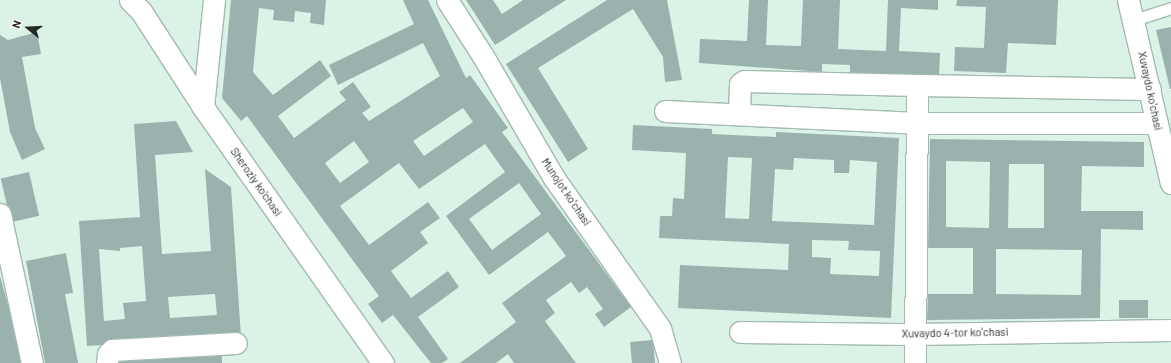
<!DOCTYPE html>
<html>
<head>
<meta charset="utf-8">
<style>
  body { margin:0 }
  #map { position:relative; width:1171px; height:363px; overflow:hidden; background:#dbf2e7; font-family:Barlow,sans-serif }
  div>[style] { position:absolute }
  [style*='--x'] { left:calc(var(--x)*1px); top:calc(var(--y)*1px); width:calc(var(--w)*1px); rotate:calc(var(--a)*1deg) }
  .building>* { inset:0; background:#99b2ae; transform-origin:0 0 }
  .roads { filter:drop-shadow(1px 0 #a4bab0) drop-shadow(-1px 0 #a4bab0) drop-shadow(0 1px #a4bab0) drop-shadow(0 -1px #a4bab0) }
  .lane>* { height:11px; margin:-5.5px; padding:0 5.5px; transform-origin:5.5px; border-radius:5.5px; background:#fff }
  .street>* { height:21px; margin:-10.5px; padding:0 10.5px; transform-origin:10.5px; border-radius:10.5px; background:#fff }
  span { translate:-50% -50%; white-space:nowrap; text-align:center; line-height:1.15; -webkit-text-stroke:3px #fff; paint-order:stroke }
  .street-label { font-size:11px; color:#212a26 }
  .north { position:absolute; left:8px; top:8px; width:40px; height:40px; -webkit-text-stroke:3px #fff; paint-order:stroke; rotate:288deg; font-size:11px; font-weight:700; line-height:16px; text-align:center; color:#212a26 }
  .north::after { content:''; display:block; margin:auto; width:14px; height:18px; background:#212a26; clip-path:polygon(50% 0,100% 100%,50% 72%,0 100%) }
</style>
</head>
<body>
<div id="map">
  <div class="building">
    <div style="clip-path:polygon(evenodd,231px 0,326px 0,324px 25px,310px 23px,311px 13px,295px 11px,294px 22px,273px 20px,274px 10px,259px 8px,253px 72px,273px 95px,320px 60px,331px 76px,278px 116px,294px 138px,346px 100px,339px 92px,353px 82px,371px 107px,362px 113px,369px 121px,440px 76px,423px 43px,338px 85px,329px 65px,414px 24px,403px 0,428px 0,466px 78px,470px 75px,508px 128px,502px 132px,631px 307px,604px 327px,595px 314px,603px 309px,587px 287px,579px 293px,571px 282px,546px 300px,555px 313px,545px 321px,576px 363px,514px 363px,508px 354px,496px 363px,460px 363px,516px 322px,502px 303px,566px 256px,548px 232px,489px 275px,446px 216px,505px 172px,485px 144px,419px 189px,399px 163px,340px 206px,369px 245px,428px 202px,440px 218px,420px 232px,428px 243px,391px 271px,411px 298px,448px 271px,459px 287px,418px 317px,448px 359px,442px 363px,431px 363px,393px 315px,382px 323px,368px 304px,379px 296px,247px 116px,241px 121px,222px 98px,231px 0,463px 108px,473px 122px,424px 156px,413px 141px,463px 108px,231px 0,354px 141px,369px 162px,340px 183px,325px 163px,354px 141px,231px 0,519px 183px,541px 214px,492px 250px,469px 219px,519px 183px)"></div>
    <div style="clip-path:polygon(466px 0,493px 0,502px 14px,523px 0,566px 0,495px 45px)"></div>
    <div style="clip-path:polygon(607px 0,667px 0,682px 80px,665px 82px,663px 57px,633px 9px,538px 68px,588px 149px,568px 162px,506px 64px)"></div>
    <div style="clip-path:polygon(749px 0,768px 0,766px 45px,801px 46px,803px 0,840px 0,838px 49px,886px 51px,888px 0,938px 0,938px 10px,901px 8px,899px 51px,940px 53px,939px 77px,850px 73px,850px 65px,822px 64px,822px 72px,699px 63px,700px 39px,747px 41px)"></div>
    <div style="clip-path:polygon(957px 0,1058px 0,1056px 45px,1008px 43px,1006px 73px,954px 71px,955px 47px,984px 48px,986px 7px,956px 6px)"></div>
    <div style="clip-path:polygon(1171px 27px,1171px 89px,1170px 89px,1156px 30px)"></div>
    <div style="clip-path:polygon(37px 32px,41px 54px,22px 57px,35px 128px,45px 149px,22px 160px,10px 132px,0 78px,0 35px,8px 40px)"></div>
    <div style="clip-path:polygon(evenodd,176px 121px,193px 152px,155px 155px,162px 254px,211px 251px,205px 169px,231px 187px,241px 336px,87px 346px,79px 221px,140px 217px,134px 124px,176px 121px,142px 246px,146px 301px,123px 303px,125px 319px,104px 321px,99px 249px,120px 251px,120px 248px,142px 246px,176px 121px,215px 294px,217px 315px,170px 318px,168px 297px,215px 294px)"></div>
    <div style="clip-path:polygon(evenodd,633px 125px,712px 129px,712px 134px,776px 137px,776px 132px,899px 138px,891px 318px,678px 308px,680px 265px,788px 270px,789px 244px,659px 238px,660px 216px,672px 216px,673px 198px,684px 199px,686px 153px,632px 150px,633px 125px,728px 157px,752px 158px,749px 219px,725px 218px,728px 157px,633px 125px,794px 158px,834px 160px,834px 173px,849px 173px,850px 160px,877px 162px,874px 225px,772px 221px,775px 169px,793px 170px,794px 158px,633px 125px,812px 240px,849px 241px,848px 250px,880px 251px,879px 276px,830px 274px,831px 258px,812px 257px,812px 240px)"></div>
    <div style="clip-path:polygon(evenodd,930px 139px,1144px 142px,1144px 167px,1082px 166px,1081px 211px,1143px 211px,1143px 230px,1101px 229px,1100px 318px,927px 320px,928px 294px,973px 294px,973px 248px,928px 248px,930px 139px,946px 161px,990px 162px,989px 228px,946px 227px,946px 161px,930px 139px,1009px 164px,1044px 164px,1044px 228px,1008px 228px,1009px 164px,930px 139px,996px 249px,1082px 250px,1081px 295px,996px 294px,996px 249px)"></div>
    <div style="left:29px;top:172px;width:45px;height:29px;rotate:77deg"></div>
    <div style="clip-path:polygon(66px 253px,73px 293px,65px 294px,78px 363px,45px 363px,26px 261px)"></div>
    <div style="clip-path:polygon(0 276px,24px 363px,0 363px)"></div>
    <div style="left:1119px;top:300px;width:29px;height:18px"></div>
    <div style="left:653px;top:340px;width:23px;height:23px;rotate:85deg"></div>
    <div style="clip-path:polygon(222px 353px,222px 363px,116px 363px,116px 362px)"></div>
  </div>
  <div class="roads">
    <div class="lane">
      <div style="--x:1134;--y:20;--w:39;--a:-18"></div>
    </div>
    <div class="street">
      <div style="--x:130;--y:0;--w:16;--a:45"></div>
      <div style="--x:141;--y:11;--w:114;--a:57.1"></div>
      <div style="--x:203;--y:107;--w:313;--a:54.9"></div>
      <div style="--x:447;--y:0;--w:67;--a:57.3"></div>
      <div style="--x:483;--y:56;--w:141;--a:59.8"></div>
      <div style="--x:554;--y:178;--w:184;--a:54.8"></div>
      <div style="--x:660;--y:328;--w:36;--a:74"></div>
      <div style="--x:1128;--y:0;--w:188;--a:76.8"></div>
      <div style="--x:917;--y:85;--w:233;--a:1"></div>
      <div style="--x:203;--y:107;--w:108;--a:-84.1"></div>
      <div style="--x:665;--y:111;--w:252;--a:2.7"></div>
      <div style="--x:917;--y:123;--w:240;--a:0"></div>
      <div style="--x:739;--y:112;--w:28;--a:-88"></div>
      <div style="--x:740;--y:84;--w:5;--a:-37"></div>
      <div style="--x:744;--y:81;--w:173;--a:1.3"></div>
      <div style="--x:917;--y:85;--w:278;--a:90.4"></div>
      <div style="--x:0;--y:214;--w:152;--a:77.9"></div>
      <div style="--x:740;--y:332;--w:174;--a:0.7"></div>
      <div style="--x:914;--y:334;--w:257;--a:-0.9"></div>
      <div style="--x:107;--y:363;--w:9;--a:-84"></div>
      <div style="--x:108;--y:354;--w:6;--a:-45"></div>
      <div style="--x:112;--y:350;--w:124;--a:-3.2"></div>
    </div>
  </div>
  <div class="street-label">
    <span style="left:1150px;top:91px;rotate:78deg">Xuvaydo koʻchasi</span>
    <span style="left:256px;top:182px;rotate:55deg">Sheroziy ko'chasi</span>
    <span style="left:566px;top:192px;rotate:56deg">Munojot koʻchasi</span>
    <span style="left:955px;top:333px;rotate:-1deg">Xuvaydo 4-tor koʻchasi</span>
  </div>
  <div class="north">N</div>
</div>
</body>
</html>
